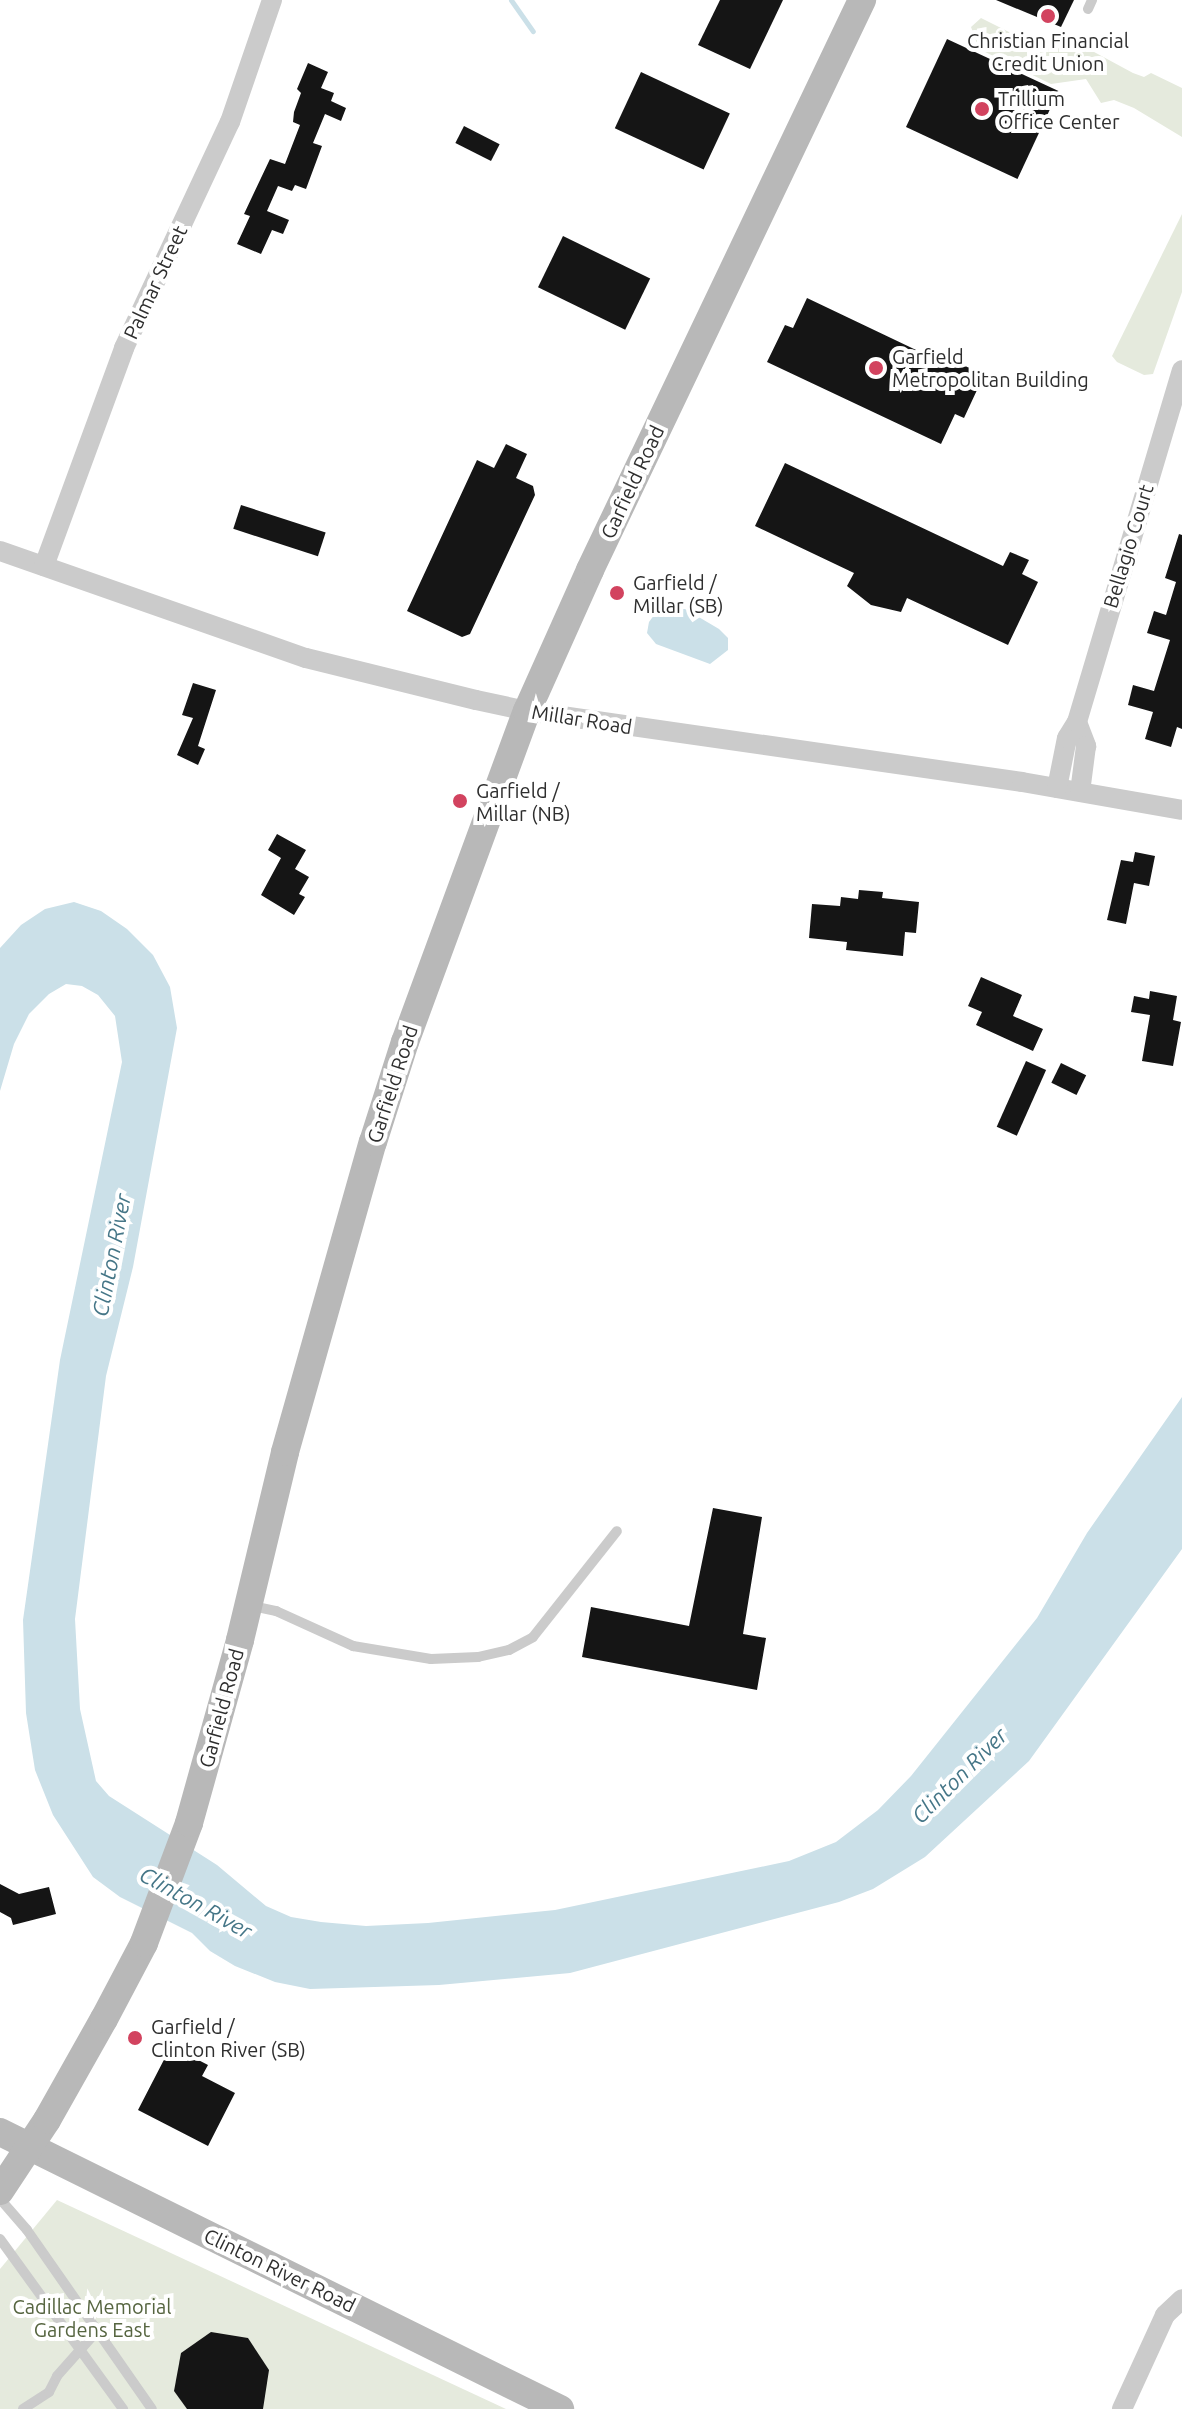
<!DOCTYPE html>
<html>
<head>
<meta charset="utf-8">
<style>
  body { margin:0 }
  #map { position:relative; width:1182px; height:2409px; overflow:hidden; background:#fff; font-family:Ubuntu,sans-serif }
  div>[style] { position:absolute }
  [style*='--x'] { left:calc(var(--x)*1px); top:calc(var(--y)*1px); width:calc(var(--w)*1px); rotate:calc(var(--a)*1deg) }
  .green>* { inset:0; background:#e5eadd }
  .water>* { inset:0; background:#cbe0e8 }
  .stream>* { height:5px; margin:-2.5px; padding:0 2.5px; transform-origin:2.5px; border-radius:2.5px; background:#cbe0e8 }
  .building>* { inset:0; background:#151515; transform-origin:0 0 }
  .lane>* { height:10px; margin:-5px; padding:0 5px; transform-origin:5px; border-radius:5px; background:#cbcbcb }
  .street>* { height:20px; margin:-10px; padding:0 10px; transform-origin:10px; border-radius:10px; background:#cbcbcb }
  .secondary>* { height:28px; margin:-14px; padding:0 14px; transform-origin:14px; border-radius:14px; background:#b8b8b8 }
  .dots>* { width:22px; height:22px; translate:-50% -50%; box-sizing:border-box; border:4px solid #fff; border-radius:50% }
  span { translate:-50% -50%; white-space:nowrap; text-align:center; line-height:1.15; -webkit-text-stroke:8px #fff; paint-order:stroke }
  .poi-label { font-size:20px; color:#2e2e2e }
  .left { translate:0 -50%; text-align:left }
  .street-label { font-size:20px; color:#2e2e2e }
  .park-label { font-size:20px; color:#566540 }
  .water-label { font-size:22px; color:#457687; font-style:italic }
</style>
</head>
<body>
<div id="map">
  <div class="green">
    <div style="clip-path:polygon(981px 18px,1035px 45px,1051px 49px,1083px 46px,1133px 73px,1144px 77px,1151px 73px,1182px 88px,1182px 137px,1134px 108px,1114px 100px,1101px 103px,1086px 79px,1051px 84px,979px 49px,971px 27px)"></div>
    <div style="clip-path:polygon(1182px 214px,1182px 292px,1153px 374px,1144px 375px,1117px 362px,1112px 356px)"></div>
    <div style="clip-path:polygon(57px 2200px,506px 2409px,0 2409px,0 2269px)"></div>
  </div>
  <div class="water">
    <div style="clip-path:polygon(663px 603px,675px 603px,719px 629px,728px 638px,728px 650px,710px 664px,656px 644px,647px 633px,649px 622px)"></div>
    <div style="clip-path:polygon(74px 902px,101px 911px,127px 929px,153px 955px,170px 987px,177px 1028px,133px 1267px,106px 1376px,75px 1619px,80px 1709px,96px 1781px,109px 1796px,217px 1865px,266px 1906px,291px 1917px,321px 1922px,366px 1926px,428px 1923px,555px 1910px,789px 1861px,836px 1842px,878px 1810px,911px 1776px,1037px 1618px,1087px 1533px,1182px 1397px,1182px 1549px,1029px 1761px,925px 1857px,873px 1889px,839px 1902px,570px 1973px,439px 1985px,310px 1989px,275px 1982px,235px 1966px,210px 1951px,192px 1933px,120px 1897px,93px 1877px,53px 1815px,35px 1770px,26px 1713px,23px 1620px,60px 1360px,122px 1062px,115px 1016px,98px 995px,82px 986px,66px 984px,49px 994px,29px 1014px,14px 1044px,0 1091px,0 948px,21px 925px,45px 909px)"></div>
  </div>
  <div class="stream">
    <div style="--x:511;--y:0;--w:38;--a:55"></div>
  </div>
  <div class="building">
    <div style="clip-path:polygon(720px 0,783px 0,750px 69px,698px 45px)"></div>
    <div style="clip-path:polygon(996px 0,1074px 0,1061px 27px)"></div>
    <div style="left:947px;top:39px;width:123px;height:97px;rotate:25deg"></div>
    <div style="clip-path:polygon(308px 63px,328px 72px,321px 88px,334px 93px,331px 101px,346px 108px,341px 121px,325px 114px,313px 143px,322px 146px,306px 189px,295px 185px,292px 191px,278px 186px,267px 211px,289px 220px,283px 234px,272px 230px,261px 254px,237px 244px,250px 216px,244px 214px,270px 159px,285px 164px,300px 125px,293px 122px,294px 112px,301px 93px,297px 89px)"></div>
    <div style="left:641px;top:72px;width:98px;height:62px;rotate:25deg"></div>
    <div style="left:464px;top:126px;width:40px;height:19px;rotate:27deg"></div>
    <div style="left:563px;top:236px;width:97px;height:57px;rotate:26deg"></div>
    <div style="clip-path:polygon(807px 298px,935px 359px,938px 353px,984px 375px,964px 418px,955px 414px,941px 444px,767px 362px,785px 325px,793px 328px)"></div>
    <div style="clip-path:polygon(506px 444px,527px 454px,516px 478px,533px 486px,535px 495px,470px 634px,462px 637px,407px 611px,477px 460px,494px 468px)"></div>
    <div style="clip-path:polygon(785px 463px,1003px 566px,1010px 552px,1029px 560px,1022px 574px,1038px 582px,1008px 645px,907px 598px,901px 612px,871px 605px,847px 586px,854px 573px,755px 526px)"></div>
    <div style="left:241px;top:505px;width:89px;height:25px;rotate:18deg"></div>
    <div style="clip-path:polygon(1179px 534px,1182px 535px,1182px 729px,1177px 727px,1171px 747px,1145px 739px,1153px 712px,1128px 705px,1133px 685px,1154px 691px,1170px 640px,1147px 633px,1154px 611px,1166px 615px,1176px 582px,1165px 578px)"></div>
    <div style="clip-path:polygon(193px 683px,216px 690px,198px 746px,205px 749px,198px 765px,177px 755px,193px 718px,182px 715px)"></div>
    <div style="clip-path:polygon(277px 834px,306px 850px,295px 869px,309px 877px,299px 894px,305px 897px,294px 915px,261px 895px,281px 858px,268px 850px)"></div>
    <div style="clip-path:polygon(1135px 852px,1155px 856px,1149px 886px,1134px 883px,1126px 924px,1107px 920px,1121px 860px,1133px 862px)"></div>
    <div style="clip-path:polygon(859px 890px,883px 892px,882px 898px,919px 902px,916px 933px,905px 932px,903px 956px,846px 950px,847px 942px,809px 938px,812px 904px,840px 906px,841px 897px,858px 899px)"></div>
    <div style="clip-path:polygon(981px 977px,1022px 995px,1013px 1016px,1043px 1029px,1033px 1051px,976px 1025px,982px 1012px,968px 1006px)"></div>
    <div style="clip-path:polygon(1150px 991px,1177px 996px,1173px 1020px,1181px 1022px,1173px 1066px,1142px 1061px,1150px 1015px,1131px 1012px,1134px 996px,1149px 999px)"></div>
    <div style="left:1026px;top:1061px;width:22px;height:72px;rotate:24deg"></div>
    <div style="left:1061px;top:1063px;width:28px;height:22px;rotate:26deg"></div>
    <div style="clip-path:polygon(713px 1508px,762px 1517px,743px 1634px,766px 1638px,757px 1690px,582px 1657px,591px 1607px,689px 1626px)"></div>
    <div style="clip-path:polygon(0 1884px,19px 1894px,49px 1887px,56px 1914px,13px 1925px,11px 1918px,0 1912px)"></div>
    <div style="clip-path:polygon(169px 2050px,177px 2054px,179px 2050px,208px 2065px,202px 2076px,235px 2093px,208px 2146px,138px 2110px)"></div>
    <div style="clip-path:polygon(211px 2332px,248px 2338px,269px 2370px,263px 2409px,187px 2409px,174px 2391px,181px 2353px)"></div>
  </div>
  <div class="lane">
    <div style="--x:1088;--y:9;--w:10;--a:-66"></div>
    <div style="--x:252;--y:1606;--w:25;--a:12"></div>
    <div style="--x:276;--y:1611;--w:85;--a:24.4"></div>
    <div style="--x:353;--y:1646;--w:79;--a:9.5"></div>
    <div style="--x:431;--y:1659;--w:47;--a:-2.4"></div>
    <div style="--x:478;--y:1657;--w:32;--a:-13"></div>
    <div style="--x:509;--y:1650;--w:27;--a:-28"></div>
    <div style="--x:533;--y:1637;--w:135;--a:-51.6"></div>
    <div style="--x:0;--y:2199;--w:41;--a:48.9"></div>
    <div style="--x:27;--y:2230;--w:218;--a:55.1"></div>
    <div style="--x:0;--y:2239;--w:210;--a:54.1"></div>
    <div style="--x:23;--y:2409;--w:31;--a:-33"></div>
    <div style="--x:49;--y:2392;--w:18;--a:-63"></div>
    <div style="--x:57;--y:2376;--w:60;--a:-48.4"></div>
  </div>
  <div class="street">
    <div style="--x:0;--y:551;--w:324;--a:19.3"></div>
    <div style="--x:306;--y:658;--w:175;--a:13.9"></div>
    <div style="--x:476;--y:700;--w:52;--a:12.2"></div>
    <div style="--x:527;--y:711;--w:500;--a:8.16"></div>
    <div style="--x:1022;--y:782;--w:162;--a:9.9"></div>
    <div style="--x:44;--y:566;--w:232;--a:-69.8"></div>
    <div style="--x:124;--y:348;--w:250;--a:-64.9"></div>
    <div style="--x:230;--y:122;--w:129;--a:-71"></div>
    <div style="--x:1077;--y:722;--w:26;--a:69"></div>
    <div style="--x:1086;--y:746;--w:46;--a:97.4"></div>
    <div style="--x:1057;--y:788;--w:51;--a:-78.7"></div>
    <div style="--x:1067;--y:738;--w:19;--a:-58"></div>
    <div style="--x:1077;--y:722;--w:367;--a:-73.4"></div>
    <div style="--x:1122;--y:2409;--w:103;--a:-65.4"></div>
    <div style="--x:1165;--y:2315;--w:23;--a:-43"></div>
  </div>
  <div class="secondary">
    <div style="--x:0;--y:2132;--w:625;--a:26.32"></div>
    <div style="--x:0;--y:2191;--w:85;--a:-56.5"></div>
    <div style="--x:47;--y:2120;--w:116;--a:-60.6"></div>
    <div style="--x:104;--y:2019;--w:86;--a:-62.2"></div>
    <div style="--x:144;--y:1943;--w:128;--a:-69.4"></div>
    <div style="--x:189;--y:1823;--w:190;--a:-74.4"></div>
    <div style="--x:240;--y:1640;--w:193;--a:-76.5"></div>
    <div style="--x:285;--y:1452;--w:322;--a:-74.2"></div>
    <div style="--x:373;--y:1142;--w:105;--a:-72.3"></div>
    <div style="--x:405;--y:1042;--w:353;--a:-69.8"></div>
    <div style="--x:527;--y:711;--w:154;--a:-65.9"></div>
    <div style="--x:590;--y:570;--w:632;--a:-64.49"></div>
  </div>
  <div class="dots">
    <div style="left:1048px;top:16px;background:#d2435f"></div>
    <div style="left:982px;top:109px;background:#d2435f"></div>
    <div style="left:876px;top:368px;background:#d2435f"></div>
    <div style="left:617px;top:593px;background:#d2435f"></div>
    <div style="left:460px;top:801px;background:#d2435f"></div>
    <div style="left:135px;top:2038px;background:#d2435f"></div>
  </div>
  <div class="poi-label">
    <span style="left:1048px;top:52px">Christian Financial<br>Credit Union</span>
    <span class="left" style="left:998px;top:110px">Trillium<br>Office Center</span>
    <span class="left" style="left:892px;top:368px">Garfield<br>Metropolitan Building</span>
    <span class="left" style="left:633px;top:594px">Garfield /<br>Millar (SB)</span>
    <span class="left" style="left:476px;top:802px">Garfield /<br>Millar (NB)</span>
    <span class="left" style="left:151px;top:2038px">Garfield /<br>Clinton River (SB)</span>
  </div>
  <div class="street-label">
    <span style="left:155px;top:282px;rotate:-65deg">Palmar Street</span>
    <span style="left:632px;top:482px;rotate:-65deg">Garfield Road</span>
    <span style="left:1128px;top:546px;rotate:-73deg">Bellagio Court</span>
    <span style="left:582px;top:719px;rotate:9deg">Millar Road</span>
    <span style="left:392px;top:1084px;rotate:-72deg">Garfield Road</span>
    <span style="left:221px;top:1708px;rotate:-75deg">Garfield Road</span>
    <span style="left:280px;top:2270px;rotate:26deg">Clinton River Road</span>
  </div>
  <div class="park-label">
    <span style="left:92px;top:2318px">Cadillac Memorial<br>Gardens East</span>
  </div>
  <div class="water-label">
    <span style="left:111px;top:1255px;rotate:-79deg">Clinton River</span>
    <span style="left:959px;top:1775px;rotate:-45deg">Clinton River</span>
    <span style="left:196px;top:1902px;rotate:29deg">Clinton River</span>
  </div>
</div>
</body>
</html>
